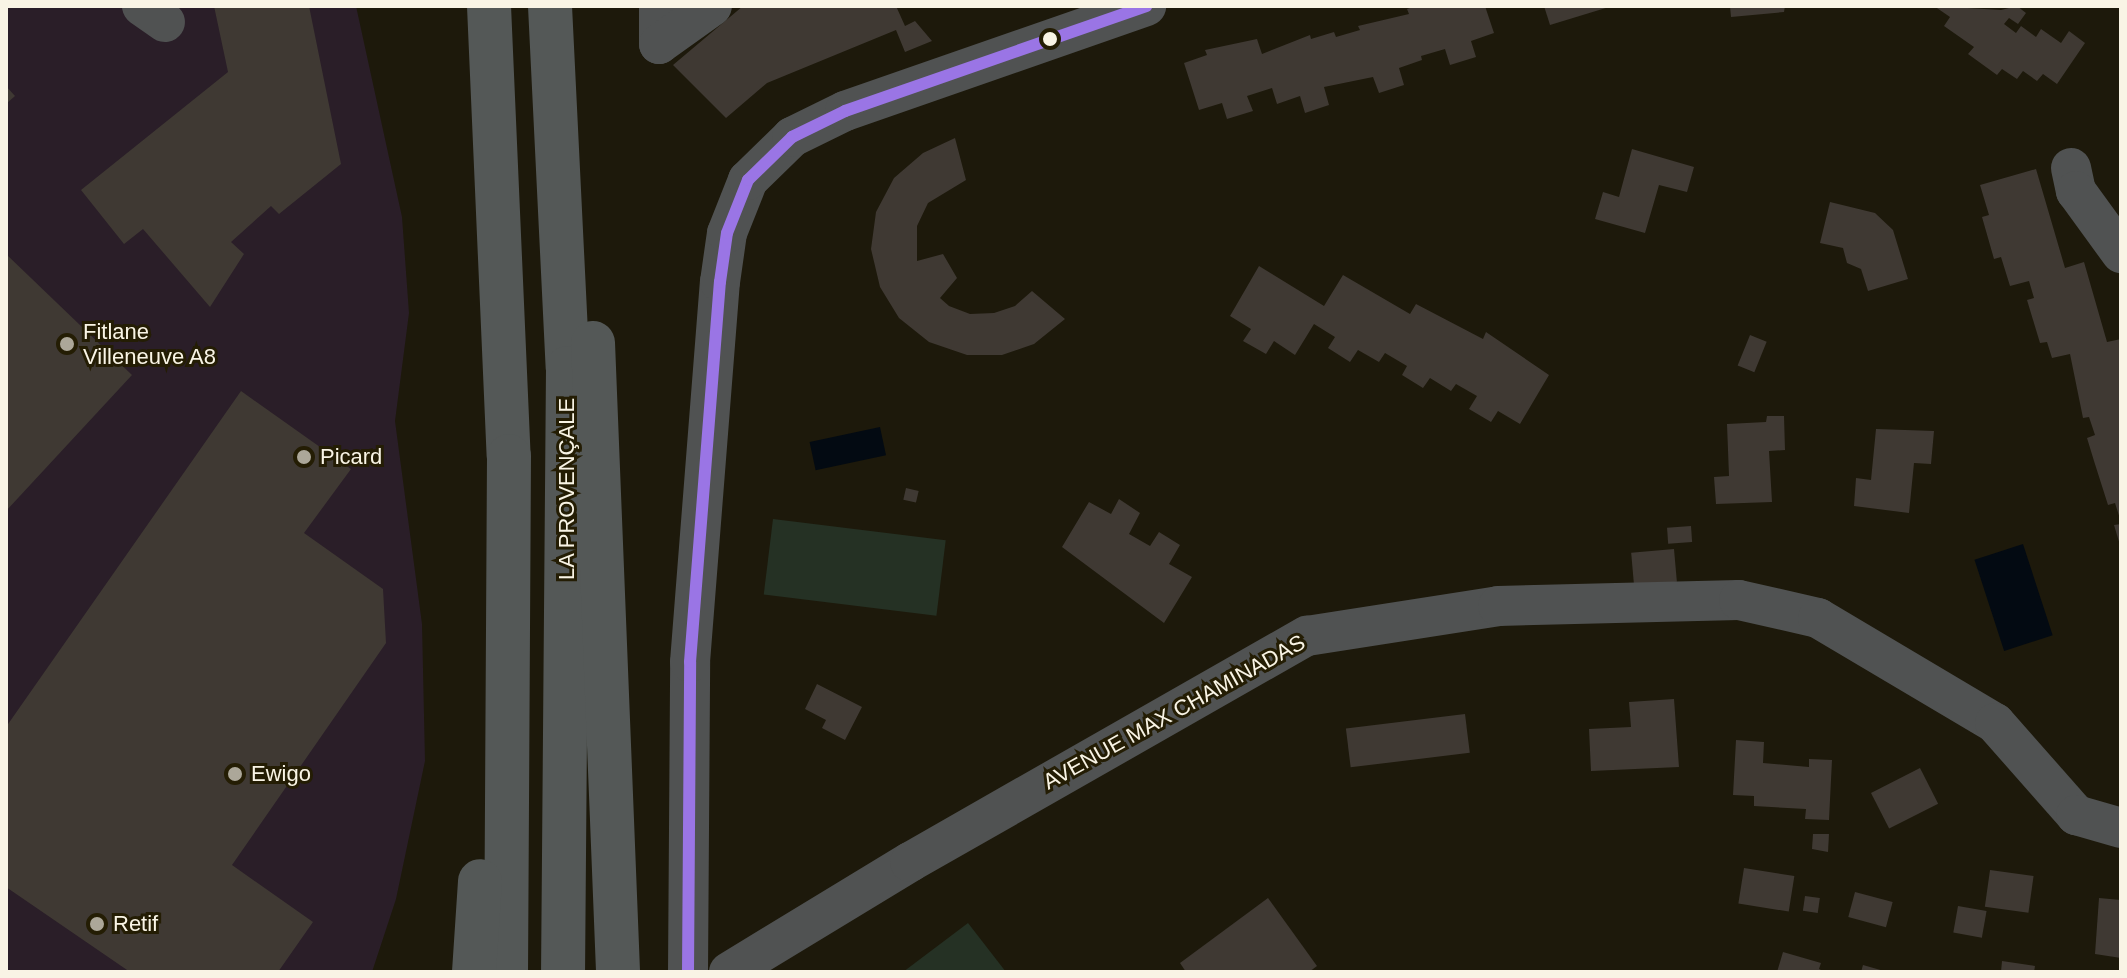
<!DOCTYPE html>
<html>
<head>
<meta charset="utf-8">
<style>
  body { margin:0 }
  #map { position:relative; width:2127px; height:978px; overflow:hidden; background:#1d190b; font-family:Arial,sans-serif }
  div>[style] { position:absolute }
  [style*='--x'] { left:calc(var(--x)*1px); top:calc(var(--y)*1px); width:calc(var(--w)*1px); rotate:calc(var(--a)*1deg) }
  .commercial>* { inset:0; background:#2a1e28 }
  .green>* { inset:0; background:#253124; transform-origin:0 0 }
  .water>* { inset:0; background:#030a12; transform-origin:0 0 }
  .building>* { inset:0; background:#3f3933; transform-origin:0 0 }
  .minor>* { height:40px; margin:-20px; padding:0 20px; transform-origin:20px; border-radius:20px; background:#505252 }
  .highway>* { height:44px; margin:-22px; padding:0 22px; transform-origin:22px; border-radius:22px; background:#545857 }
  .bus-1>* { height:12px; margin:-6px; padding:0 6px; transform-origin:6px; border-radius:6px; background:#9a75e5 }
  .dots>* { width:22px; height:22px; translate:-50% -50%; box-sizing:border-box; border:4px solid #241d04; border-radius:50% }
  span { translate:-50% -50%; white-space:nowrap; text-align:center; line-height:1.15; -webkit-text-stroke:6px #241d04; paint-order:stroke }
  .poi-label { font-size:22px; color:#f9f4e5 }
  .left { translate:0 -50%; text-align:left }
  .street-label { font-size:22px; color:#f9f4e5 }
  .frame { position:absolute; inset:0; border:8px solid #f9f4e5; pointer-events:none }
</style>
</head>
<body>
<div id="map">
  <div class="commercial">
    <div style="clip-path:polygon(6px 6px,356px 6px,402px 217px,409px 313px,395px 421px,422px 624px,425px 761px,396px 899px,372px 972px,6px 972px)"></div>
  </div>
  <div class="green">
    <div style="left:773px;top:519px;width:174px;height:76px;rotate:7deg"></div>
    <div style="clip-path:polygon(968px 923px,1006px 972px,903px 972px)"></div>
  </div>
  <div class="water">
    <div style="left:880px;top:427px;width:29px;height:72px;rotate:78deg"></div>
    <div style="left:2023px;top:544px;width:96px;height:51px;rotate:72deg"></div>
  </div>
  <div class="building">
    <div style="clip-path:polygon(214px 6px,309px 6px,341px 164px,279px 214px,271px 206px,231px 242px,244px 254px,210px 307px,143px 229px,124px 244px,81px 190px,228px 72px)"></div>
    <div style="clip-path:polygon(743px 6px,896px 6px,905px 26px,915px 21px,932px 41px,905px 52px,896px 30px,767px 83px,726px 118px,673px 65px)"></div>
    <div style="clip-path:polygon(1416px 6px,1485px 6px,1494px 33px,1471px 41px,1476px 57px,1450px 65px,1445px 49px,1421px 56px,1422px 60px,1399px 68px,1404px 85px,1379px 93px,1373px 77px,1324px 87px,1329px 105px,1305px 113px,1300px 96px,1277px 104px,1272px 88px,1247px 96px,1253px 111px,1227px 119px,1222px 103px,1199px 110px,1184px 63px,1207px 55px,1205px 50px,1257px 39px,1262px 54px,1310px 35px,1311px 39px,1334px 32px,1336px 37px,1360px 30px,1358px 26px,1409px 14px,1407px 9px)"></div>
    <div style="clip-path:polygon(1544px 6px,1609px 6px,1609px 7px,1550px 25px)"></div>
    <div style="clip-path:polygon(1730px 6px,1785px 6px,1784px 12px,1731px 17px)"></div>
    <div style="clip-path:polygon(1934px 6px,2001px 10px,2017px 6px,2026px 13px,2018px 24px,2009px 18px,2004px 24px,2016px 33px,2021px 26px,2036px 37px,2041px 29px,2061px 43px,2069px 31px,2085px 43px,2057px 84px,2043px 74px,2037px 81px,2023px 71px,2017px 79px,2002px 69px,1997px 75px,1968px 54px,1974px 47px,1944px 26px,1950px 17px)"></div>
    <div style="clip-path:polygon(6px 86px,15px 96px,6px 104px)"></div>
    <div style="clip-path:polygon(955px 138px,966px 180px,928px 203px,917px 226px,917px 261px,943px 254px,957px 278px,940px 298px,949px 306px,970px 314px,994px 313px,1015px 306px,1032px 291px,1065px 319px,1034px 344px,1002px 355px,967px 355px,929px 342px,899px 318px,880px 287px,871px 249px,876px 212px,894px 178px,923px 153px)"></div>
    <div style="clip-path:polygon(1632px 149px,1694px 167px,1687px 192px,1659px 185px,1645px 233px,1595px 219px,1603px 192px,1619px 197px)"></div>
    <div style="clip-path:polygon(2036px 169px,2065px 268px,2084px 262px,2107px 342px,2121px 339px,2121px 522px,2115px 503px,2108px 505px,2094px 461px,2087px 438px,2095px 435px,2089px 417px,2083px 418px,2070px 354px,2052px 358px,2047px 342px,2040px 343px,2027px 300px,2034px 298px,2029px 281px,2010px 286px,2001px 257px,1994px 259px,1982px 217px,1989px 215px,1980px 185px)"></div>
    <div style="clip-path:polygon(1830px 202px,1875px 213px,1893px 230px,1908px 279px,1868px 291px,1861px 269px,1847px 263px,1843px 248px,1820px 243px)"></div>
    <div style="clip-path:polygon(6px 254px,132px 375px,6px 511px)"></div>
    <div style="clip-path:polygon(1259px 266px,1324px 306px,1343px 275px,1410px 314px,1416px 304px,1483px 339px,1486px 332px,1549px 375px,1520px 424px,1498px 411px,1491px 422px,1469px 409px,1477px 396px,1456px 384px,1451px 391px,1430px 378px,1423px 388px,1402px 375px,1407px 366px,1385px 353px,1379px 362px,1358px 350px,1350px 362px,1328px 348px,1335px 337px,1314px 324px,1295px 355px,1274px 341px,1266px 354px,1243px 341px,1251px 329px,1230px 316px)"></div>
    <div style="left:1750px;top:335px;width:18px;height:33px;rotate:22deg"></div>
    <div style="clip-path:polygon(241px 391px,351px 469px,304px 533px,383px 589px,386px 643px,232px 865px,313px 922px,278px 972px,130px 972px,6px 887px,6px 727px)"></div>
    <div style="clip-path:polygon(1767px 416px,1784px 416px,1785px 450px,1769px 451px,1772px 502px,1716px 504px,1714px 477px,1729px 476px,1727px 424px,1766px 422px)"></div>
    <div style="clip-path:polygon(1876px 429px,1934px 431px,1931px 464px,1914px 463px,1909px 513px,1854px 506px,1856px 478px,1871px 480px)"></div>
    <div style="left:906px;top:488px;width:13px;height:12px;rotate:13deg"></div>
    <div style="clip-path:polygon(1119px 499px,1140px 513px,1129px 534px,1150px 546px,1159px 532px,1180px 545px,1169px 564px,1192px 577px,1164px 623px,1062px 547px,1089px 502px,1111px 514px)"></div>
    <div style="clip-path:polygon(2121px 524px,2121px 545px,2120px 545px,2114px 525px)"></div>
    <div style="left:1691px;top:526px;width:16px;height:24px;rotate:86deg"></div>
    <div style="left:1674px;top:549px;width:33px;height:43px;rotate:85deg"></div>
    <div style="clip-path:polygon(817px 684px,862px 707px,845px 740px,822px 728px,826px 720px,805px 709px)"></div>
    <div style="clip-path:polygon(1674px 699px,1679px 767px,1591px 771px,1589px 729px,1631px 727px,1629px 702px)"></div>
    <div style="left:1465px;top:714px;width:39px;height:120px;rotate:83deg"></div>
    <div style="clip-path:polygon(1736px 740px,1764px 742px,1763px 763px,1809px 767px,1809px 759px,1832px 760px,1829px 820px,1805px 819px,1806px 809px,1754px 806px,1754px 796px,1733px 795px)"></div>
    <div style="left:1920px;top:768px;width:40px;height:55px;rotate:63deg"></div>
    <div style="clip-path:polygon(1813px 834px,1829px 834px,1828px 852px,1812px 849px)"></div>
    <div style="left:1744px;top:868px;width:51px;height:36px;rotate:9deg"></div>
    <div style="left:1990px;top:870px;width:44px;height:37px;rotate:8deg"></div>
    <div style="left:1855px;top:892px;width:39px;height:26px;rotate:15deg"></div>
    <div style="left:1805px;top:896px;width:15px;height:15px;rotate:8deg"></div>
    <div style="clip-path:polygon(1268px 898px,1317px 966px,1309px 972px,1186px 972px,1180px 963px)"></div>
    <div style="clip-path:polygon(2099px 898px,2121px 900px,2121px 958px,2095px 954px)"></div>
    <div style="left:1958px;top:906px;width:29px;height:27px;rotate:10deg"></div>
    <div style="clip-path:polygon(1783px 952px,1821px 963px,1819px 969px,1825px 972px,1777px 972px)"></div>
    <div style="clip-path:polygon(2002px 961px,2035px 966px,2034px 972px,2001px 972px)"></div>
    <div style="clip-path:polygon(1863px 965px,1884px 971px,1884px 972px,1861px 972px)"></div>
  </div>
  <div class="minor">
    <div style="--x:142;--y:6;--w:28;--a:35"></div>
    <div style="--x:659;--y:6;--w:38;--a:90"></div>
    <div style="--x:659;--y:44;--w:65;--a:-35.6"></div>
    <div style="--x:2071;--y:168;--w:24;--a:78"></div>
    <div style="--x:2076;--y:191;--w:77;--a:54"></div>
    <div style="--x:688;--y:972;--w:310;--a:-89.6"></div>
    <div style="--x:690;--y:662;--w:381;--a:-85.5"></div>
    <div style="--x:720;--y:282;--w:49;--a:-81.9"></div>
    <div style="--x:727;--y:233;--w:57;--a:-68.4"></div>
    <div style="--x:748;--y:180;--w:62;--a:-44.3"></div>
    <div style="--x:792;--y:137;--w:59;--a:-26.1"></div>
    <div style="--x:845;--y:111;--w:319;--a:-19.2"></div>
    <div style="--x:729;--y:972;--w:212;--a:-31.3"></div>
    <div style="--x:910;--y:862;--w:457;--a:-29.7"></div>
    <div style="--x:1307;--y:636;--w:193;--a:-8.9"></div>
    <div style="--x:1498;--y:606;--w:241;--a:-1.4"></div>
    <div style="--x:1739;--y:600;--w:81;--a:12.8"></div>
    <div style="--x:1818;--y:618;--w:206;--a:30.7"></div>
    <div style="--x:1995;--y:723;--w:123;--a:48.6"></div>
    <div style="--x:2076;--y:815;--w:47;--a:16.1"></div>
  </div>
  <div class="highway">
    <div style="--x:489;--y:6;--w:450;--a:87.5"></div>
    <div style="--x:509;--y:456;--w:516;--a:90.33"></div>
    <div style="--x:550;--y:6;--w:362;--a:87.2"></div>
    <div style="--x:568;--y:368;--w:604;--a:90.47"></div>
    <div style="--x:593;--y:343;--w:629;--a:87.72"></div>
    <div style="--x:474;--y:972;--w:91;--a:-86.2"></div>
  </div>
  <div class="bus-1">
    <div style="--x:688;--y:972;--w:310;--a:-89.6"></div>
    <div style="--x:690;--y:662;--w:381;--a:-85.5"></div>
    <div style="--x:720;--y:282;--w:49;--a:-81.9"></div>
    <div style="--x:727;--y:233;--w:57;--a:-68.4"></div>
    <div style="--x:748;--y:180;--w:62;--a:-44.3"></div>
    <div style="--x:792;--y:137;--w:59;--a:-26.1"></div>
    <div style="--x:845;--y:111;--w:319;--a:-19.2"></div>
  </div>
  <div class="dots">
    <div style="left:1050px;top:39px;background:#f9f4e5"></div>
    <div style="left:67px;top:344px;background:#aca799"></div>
    <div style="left:304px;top:457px;background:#aca799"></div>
    <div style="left:235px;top:774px;background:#aca799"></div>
    <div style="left:97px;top:924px;background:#aca799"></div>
  </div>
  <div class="poi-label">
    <span class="left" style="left:83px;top:344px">Fitlane<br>Villeneuve A8</span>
    <span class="left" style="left:320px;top:457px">Picard</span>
    <span class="left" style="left:251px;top:774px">Ewigo</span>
    <span class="left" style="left:113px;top:924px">Retif</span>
  </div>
  <div class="street-label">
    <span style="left:567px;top:489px;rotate:-90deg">LA PROVENÇALE</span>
    <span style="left:1174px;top:712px;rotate:-29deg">AVENUE MAX CHAMINADAS</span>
  </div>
  <div class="frame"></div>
</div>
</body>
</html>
